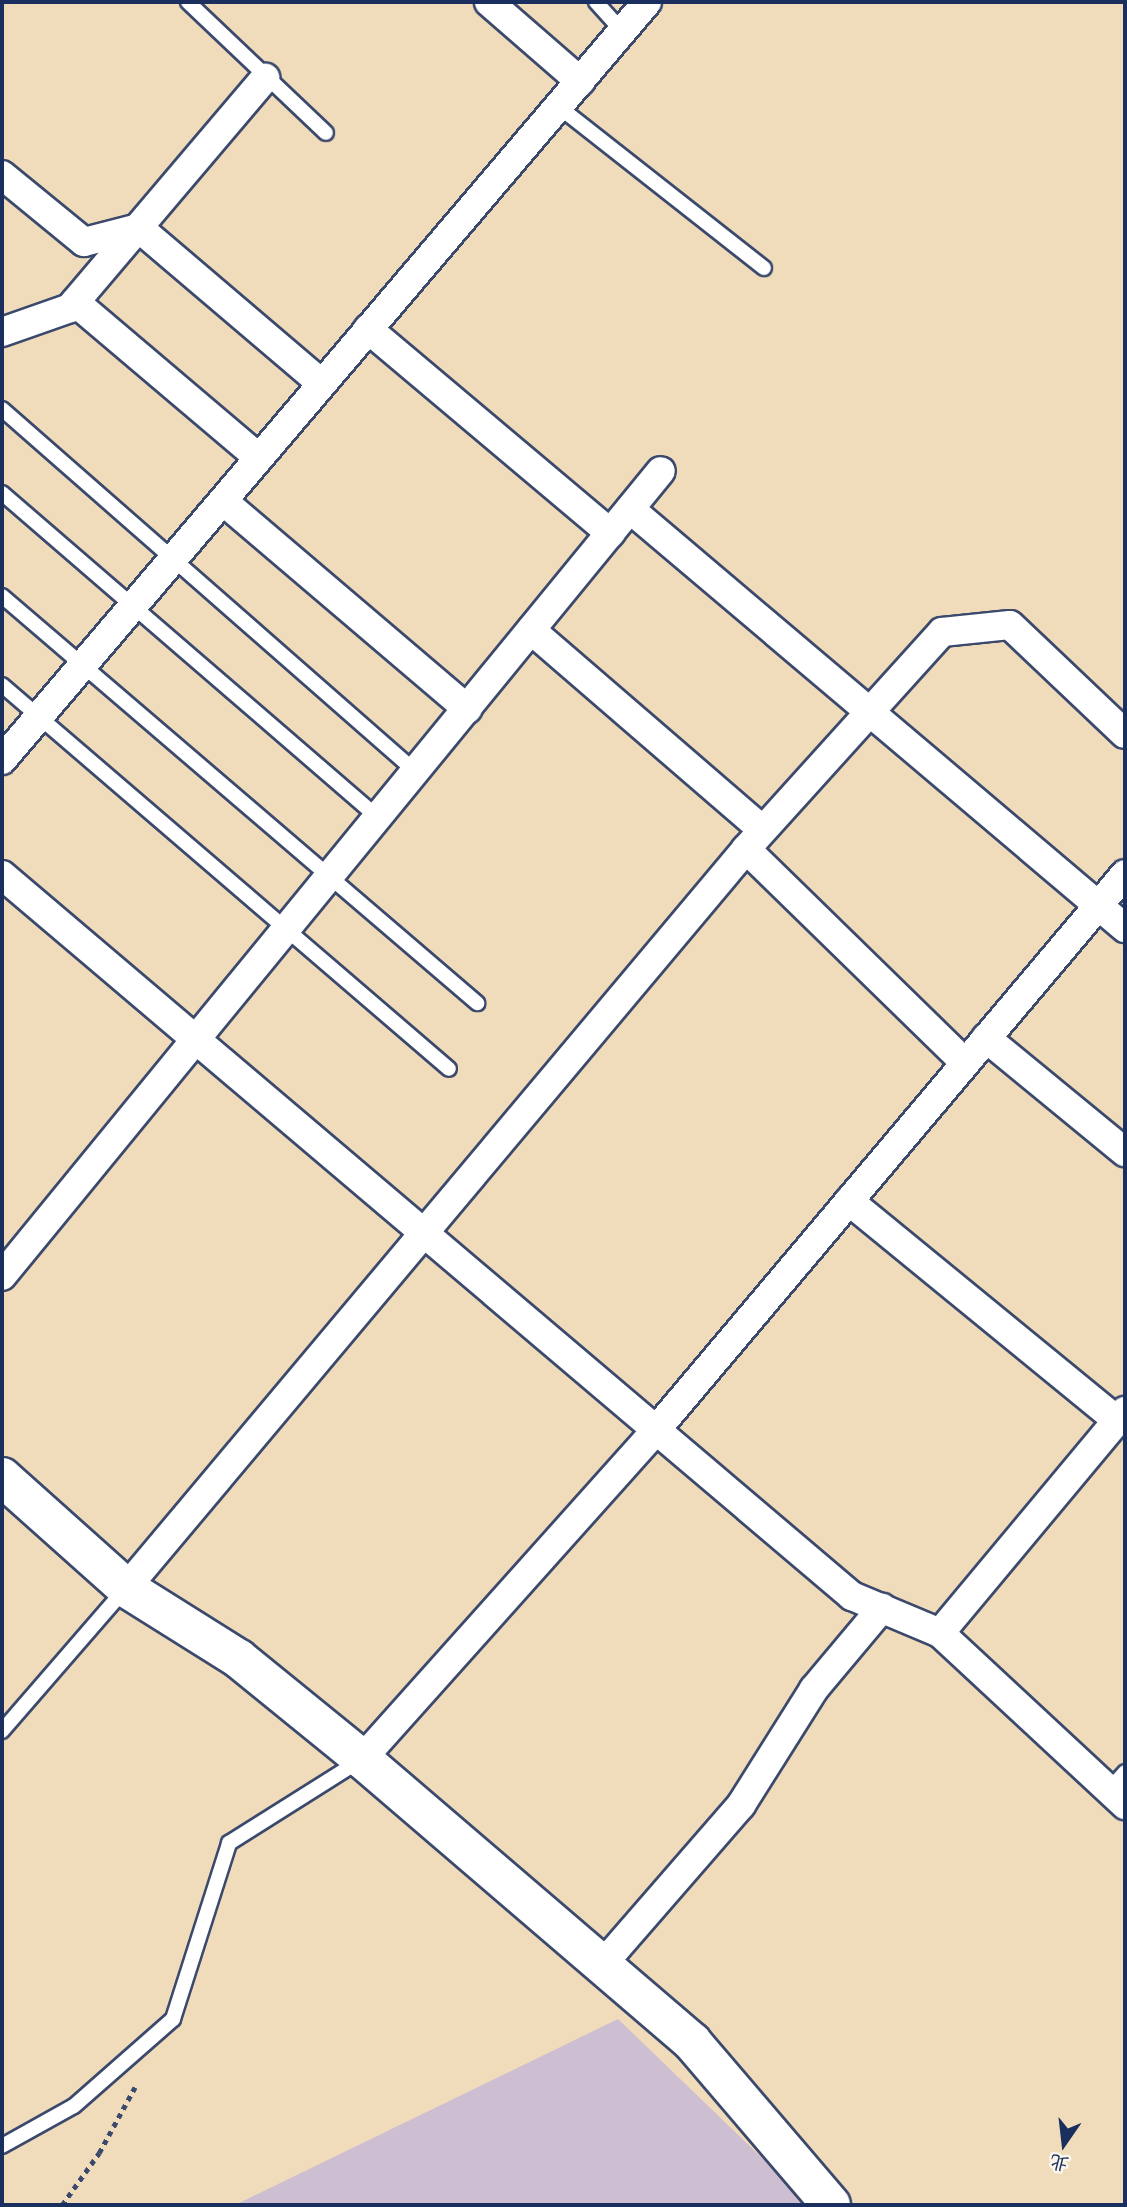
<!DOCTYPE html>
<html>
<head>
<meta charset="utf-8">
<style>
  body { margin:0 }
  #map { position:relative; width:1127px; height:2207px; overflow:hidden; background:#f0dcbb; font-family:"Playpen Sans","LXGW WenKai TC",sans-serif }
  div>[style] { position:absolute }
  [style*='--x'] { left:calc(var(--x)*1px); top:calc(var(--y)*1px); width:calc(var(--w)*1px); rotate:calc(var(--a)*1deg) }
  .industrial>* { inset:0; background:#cebed1 }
  .path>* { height:4.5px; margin-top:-2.25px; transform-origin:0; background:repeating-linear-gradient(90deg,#3b496c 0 5px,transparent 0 10px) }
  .roads { filter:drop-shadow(2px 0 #3b496c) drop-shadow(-2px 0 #3b496c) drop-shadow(0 2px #3b496c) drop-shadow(0 -2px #3b496c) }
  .lane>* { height:14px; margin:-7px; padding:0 7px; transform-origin:7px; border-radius:7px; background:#fff }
  .street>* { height:28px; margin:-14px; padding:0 14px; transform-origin:14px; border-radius:14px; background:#fff }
  .secondary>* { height:38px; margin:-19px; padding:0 19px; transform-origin:19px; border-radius:19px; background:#fff }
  span { translate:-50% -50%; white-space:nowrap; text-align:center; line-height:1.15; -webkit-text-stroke:7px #fbf7ec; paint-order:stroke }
  .frame { position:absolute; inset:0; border:4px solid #1b2f5e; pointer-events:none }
  .north { position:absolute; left:1029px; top:2109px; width:70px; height:70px; -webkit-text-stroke:5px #fbf7ec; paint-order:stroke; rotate:194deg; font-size:19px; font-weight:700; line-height:28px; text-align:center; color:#1b2f5e }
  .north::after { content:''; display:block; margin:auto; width:24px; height:32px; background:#1b2f5e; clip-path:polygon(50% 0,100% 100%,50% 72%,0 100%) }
</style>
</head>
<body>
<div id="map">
  <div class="industrial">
    <div style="clip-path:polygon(618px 2019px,811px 2205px,235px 2205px)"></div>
  </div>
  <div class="path">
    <div style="--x:62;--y:2205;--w:64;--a:-54.6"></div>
    <div style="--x:99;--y:2153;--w:75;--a:-61.4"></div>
  </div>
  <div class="roads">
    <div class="lane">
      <div style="--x:188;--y:2;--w:190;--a:43.5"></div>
      <div style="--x:596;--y:2;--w:39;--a:48"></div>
      <div style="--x:558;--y:106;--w:262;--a:38.2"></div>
      <div style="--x:2;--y:409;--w:551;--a:41.24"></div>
      <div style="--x:2;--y:493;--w:498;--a:40.8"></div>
      <div style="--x:2;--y:596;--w:626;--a:40.59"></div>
      <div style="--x:2;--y:685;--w:589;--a:40.66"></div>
      <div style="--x:2;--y:1731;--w:188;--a:-49.1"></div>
      <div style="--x:1109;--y:1790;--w:24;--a:-48"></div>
      <div style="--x:2;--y:2146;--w:82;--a:-29.1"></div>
      <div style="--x:74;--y:2106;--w:132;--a:-41.3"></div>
      <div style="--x:173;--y:2019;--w:185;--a:-72.3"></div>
      <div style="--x:229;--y:1843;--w:156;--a:-32.2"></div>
    </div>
    <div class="street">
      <div style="--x:489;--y:2;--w:121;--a:41"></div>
      <div style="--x:2;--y:175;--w:106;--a:39.3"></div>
      <div style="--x:84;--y:242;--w:57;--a:-14.3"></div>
      <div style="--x:139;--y:228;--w:240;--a:40.4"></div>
      <div style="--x:75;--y:302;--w:241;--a:40.3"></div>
      <div style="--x:368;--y:329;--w:317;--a:40.1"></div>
      <div style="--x:2;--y:332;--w:72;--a:-19.4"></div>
      <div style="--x:70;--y:308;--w:302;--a:-49.7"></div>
      <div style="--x:223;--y:501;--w:321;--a:40.4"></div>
      <div style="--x:630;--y:509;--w:649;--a:40.25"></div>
      <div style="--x:531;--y:630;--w:306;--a:40.8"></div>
      <div style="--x:2;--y:760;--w:995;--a:-49.6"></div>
      <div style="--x:746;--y:849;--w:306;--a:44.3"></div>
      <div style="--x:2;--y:875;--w:1115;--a:40.31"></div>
      <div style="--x:852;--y:1596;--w:95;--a:22.8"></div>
      <div style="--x:940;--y:1633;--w:253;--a:42.9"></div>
      <div style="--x:986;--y:1038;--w:180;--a:39.4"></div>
      <div style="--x:849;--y:1201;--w:346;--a:39.3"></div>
      <div style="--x:2;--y:1276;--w:1040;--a:-50.7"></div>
      <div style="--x:126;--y:1588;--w:965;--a:-50"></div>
      <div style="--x:746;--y:849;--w:292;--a:-47.9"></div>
      <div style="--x:942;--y:632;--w:68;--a:-5.9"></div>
      <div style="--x:1010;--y:625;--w:158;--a:43.5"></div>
      <div style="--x:940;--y:1633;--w:289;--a:-50.2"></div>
      <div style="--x:362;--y:1759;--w:441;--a:-48.2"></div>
      <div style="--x:656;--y:1430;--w:727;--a:-49.85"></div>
      <div style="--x:602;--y:1965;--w:212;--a:-49"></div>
      <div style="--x:741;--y:1805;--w:137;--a:-57.8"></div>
      <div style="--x:814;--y:1689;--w:106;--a:-50"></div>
    </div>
    <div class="secondary">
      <div style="--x:2;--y:1477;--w:166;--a:41.8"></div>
      <div style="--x:126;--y:1588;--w:133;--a:32.1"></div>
      <div style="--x:239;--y:1659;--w:159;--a:39.1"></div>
      <div style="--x:362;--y:1759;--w:435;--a:40.6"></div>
      <div style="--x:692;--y:2042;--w:214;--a:49.5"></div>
    </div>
  </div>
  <div class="frame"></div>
  <div class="north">北</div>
</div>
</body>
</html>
